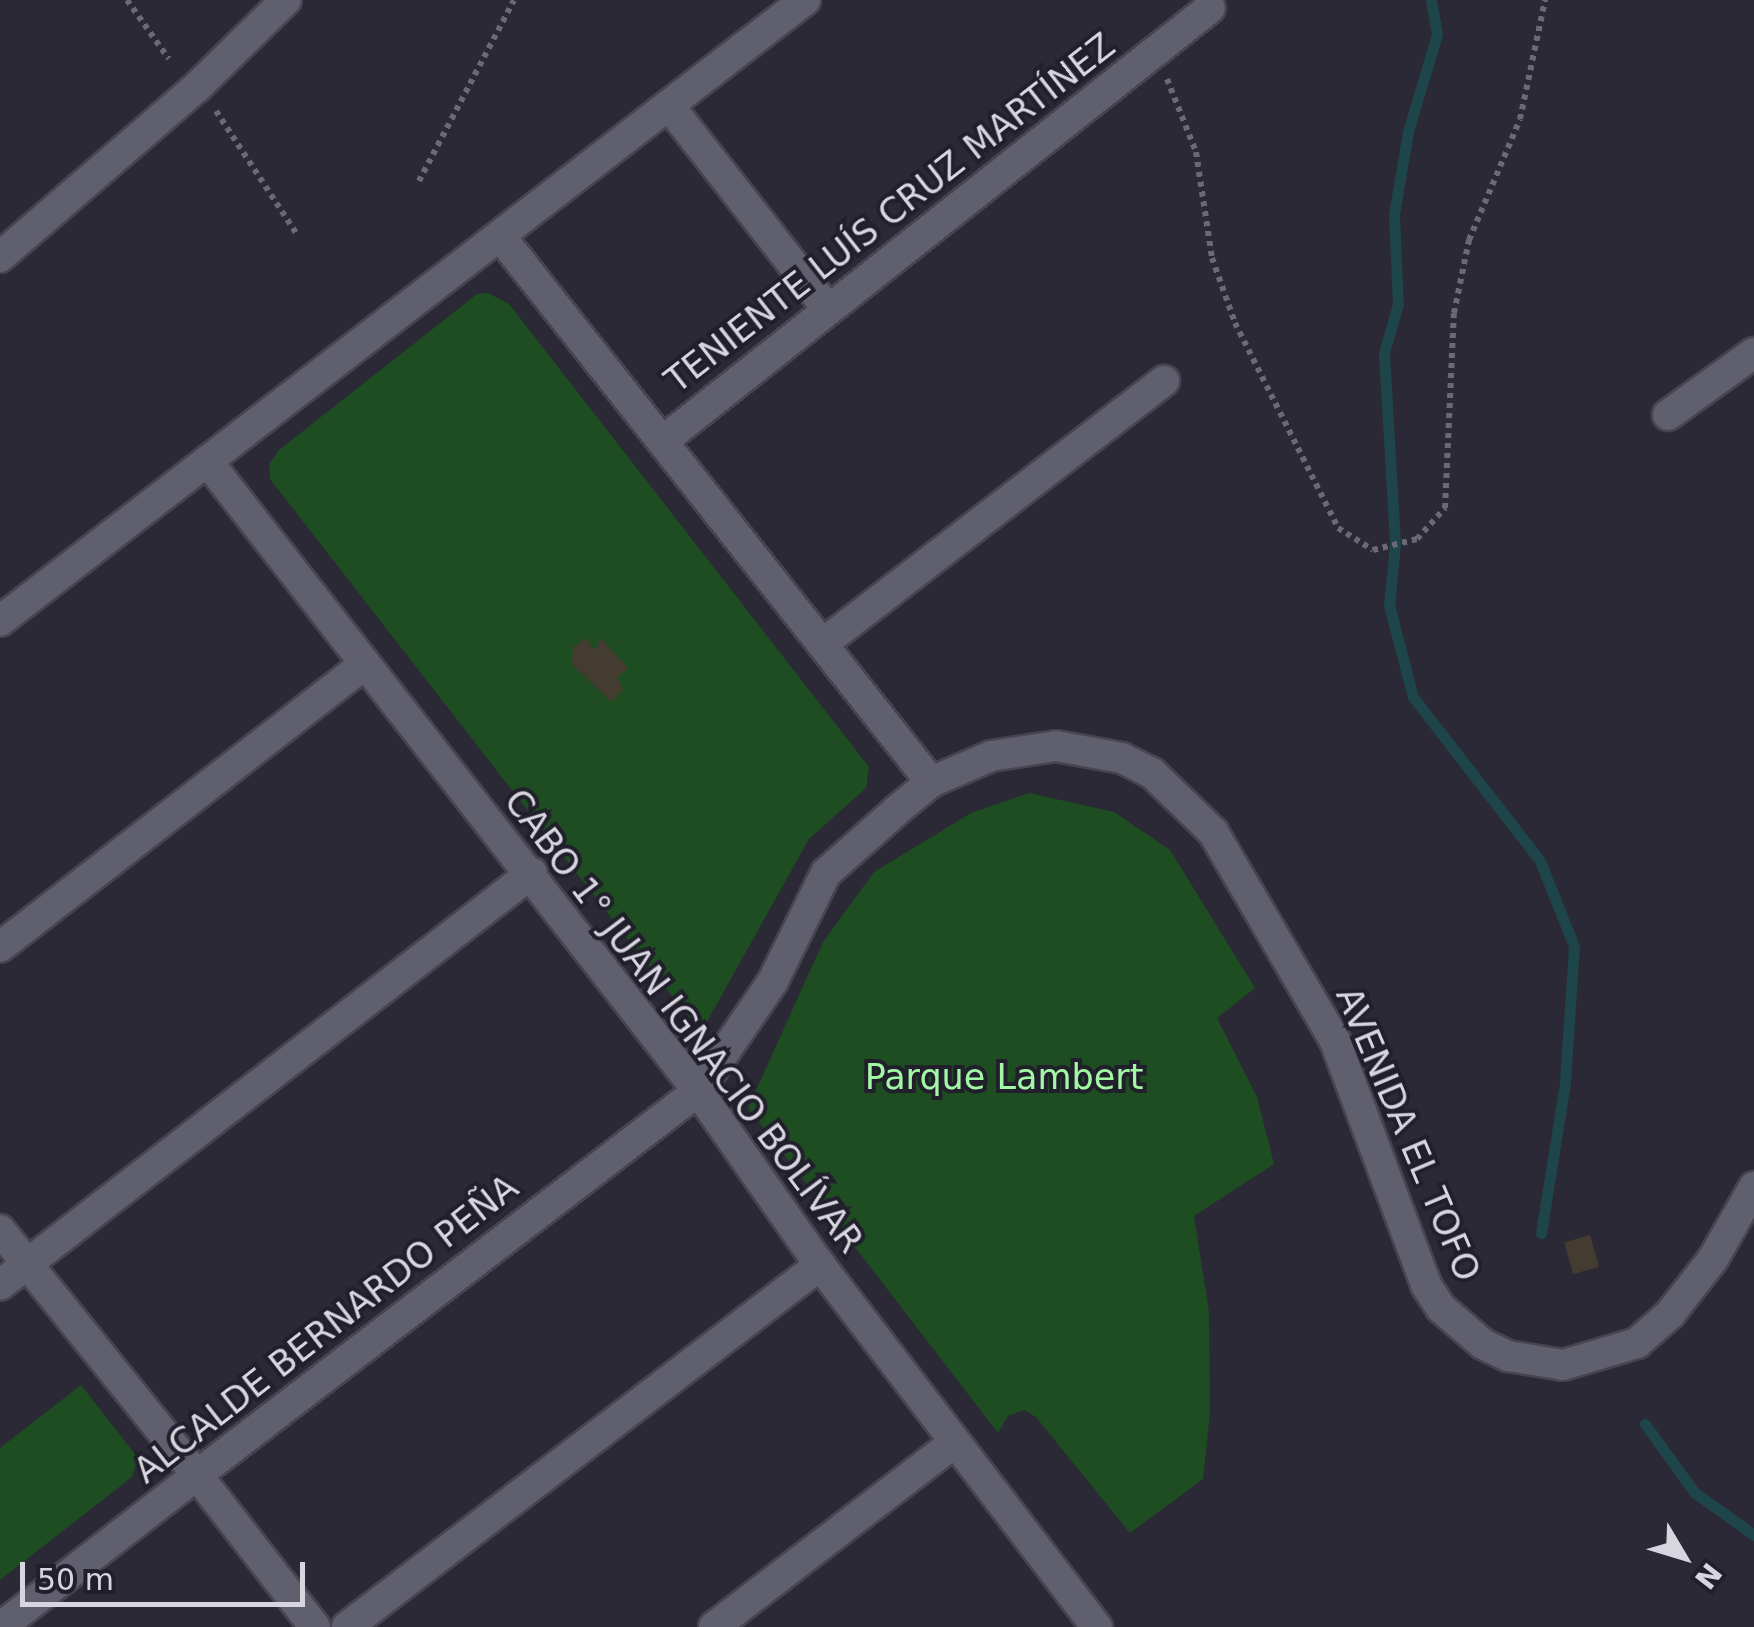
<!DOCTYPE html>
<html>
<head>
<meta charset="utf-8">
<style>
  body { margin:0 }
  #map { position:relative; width:1754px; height:1627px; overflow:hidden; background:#2b2935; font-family:"DejaVu Sans",sans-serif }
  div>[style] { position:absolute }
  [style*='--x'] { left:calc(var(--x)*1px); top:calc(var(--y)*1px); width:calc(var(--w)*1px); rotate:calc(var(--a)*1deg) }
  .green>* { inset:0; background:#1d4d21 }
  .stream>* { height:11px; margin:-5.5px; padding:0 5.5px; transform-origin:5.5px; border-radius:5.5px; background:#1e4549 }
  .building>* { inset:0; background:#443c30; transform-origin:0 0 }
  .path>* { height:6px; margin-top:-3px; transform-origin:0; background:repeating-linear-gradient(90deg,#6a6974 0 5px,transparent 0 10px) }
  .roads { filter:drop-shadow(2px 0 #46454f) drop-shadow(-2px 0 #46454f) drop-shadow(0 2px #46454f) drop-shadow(0 -2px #46454f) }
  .minor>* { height:30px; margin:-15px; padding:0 15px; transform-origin:15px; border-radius:15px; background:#605f6d }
  .tertiary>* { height:30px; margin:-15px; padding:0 15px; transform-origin:15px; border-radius:15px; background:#605f6d }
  span { translate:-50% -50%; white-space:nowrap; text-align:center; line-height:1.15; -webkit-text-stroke:8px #211f2b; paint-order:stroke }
  .street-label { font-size:35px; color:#d7d6df }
  .park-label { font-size:35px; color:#a2f8a4 }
  .north { position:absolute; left:1634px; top:1507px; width:100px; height:100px; -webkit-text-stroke:8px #211f2b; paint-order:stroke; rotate:128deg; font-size:28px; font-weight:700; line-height:40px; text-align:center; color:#d7d6df }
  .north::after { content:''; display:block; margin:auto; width:35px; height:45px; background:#d7d6df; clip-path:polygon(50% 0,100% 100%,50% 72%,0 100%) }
  .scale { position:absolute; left:20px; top:1562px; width:285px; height:45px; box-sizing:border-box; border:5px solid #d7d6df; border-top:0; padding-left:12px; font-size:30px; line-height:35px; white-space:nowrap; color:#d7d6df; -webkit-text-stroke:8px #211f2b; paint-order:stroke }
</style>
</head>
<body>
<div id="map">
  <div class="green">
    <div style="clip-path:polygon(488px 293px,509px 304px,869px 767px,866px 788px,809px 839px,705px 1025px,693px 1023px,270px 479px,269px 464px,279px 450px,477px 294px)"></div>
    <div style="clip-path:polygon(1029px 793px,1114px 812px,1170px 850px,1255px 988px,1217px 1018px,1257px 1097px,1274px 1164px,1194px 1216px,1209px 1312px,1210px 1413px,1203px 1479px,1130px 1533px,1036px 1417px,1024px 1410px,1008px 1416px,998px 1433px,748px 1108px,823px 942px,874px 872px,971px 813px)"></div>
    <div style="clip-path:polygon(81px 1385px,138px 1458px,132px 1477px,0 1580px,0 1448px)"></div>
  </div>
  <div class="stream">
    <div style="--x:1431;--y:0;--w:35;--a:80"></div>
    <div style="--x:1437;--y:34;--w:102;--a:106.5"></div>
    <div style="--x:1408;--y:132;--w:83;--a:99.7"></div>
    <div style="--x:1394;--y:214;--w:90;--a:87.5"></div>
    <div style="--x:1398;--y:304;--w:51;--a:105.9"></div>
    <div style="--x:1384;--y:353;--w:191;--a:86.7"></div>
    <div style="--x:1395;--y:544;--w:61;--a:95.6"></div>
    <div style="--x:1389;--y:605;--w:95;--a:75.4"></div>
    <div style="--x:1413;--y:697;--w:207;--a:52.2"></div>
    <div style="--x:1540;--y:861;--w:92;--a:68.2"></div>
    <div style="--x:1574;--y:946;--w:137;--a:93.8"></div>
    <div style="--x:1565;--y:1083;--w:152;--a:99.1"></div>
    <div style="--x:1645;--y:1424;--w:84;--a:54.2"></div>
    <div style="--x:1694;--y:1492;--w:74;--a:35.6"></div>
  </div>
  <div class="building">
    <div style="clip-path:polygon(586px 638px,594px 650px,601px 638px,628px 668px,617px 678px,623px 689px,611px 702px,572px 664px,573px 647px)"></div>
    <div style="left:1590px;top:1235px;width:33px;height:27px;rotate:74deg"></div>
  </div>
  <div class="path">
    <div style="--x:127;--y:0;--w:72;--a:54.6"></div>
    <div style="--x:1167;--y:79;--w:79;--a:68.3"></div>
    <div style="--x:1196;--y:152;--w:107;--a:81.4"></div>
    <div style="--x:1212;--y:258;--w:69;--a:70.5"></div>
    <div style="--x:1235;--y:323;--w:229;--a:63.3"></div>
    <div style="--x:1338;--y:528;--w:41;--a:32.2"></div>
    <div style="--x:1373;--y:550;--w:45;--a:-14"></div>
    <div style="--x:1417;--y:539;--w:42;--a:-47.9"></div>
    <div style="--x:1445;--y:508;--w:195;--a:-87.4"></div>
    <div style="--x:1454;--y:313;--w:75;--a:-78.4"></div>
    <div style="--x:1469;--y:240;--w:131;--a:-67.1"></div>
    <div style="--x:1520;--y:119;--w:122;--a:-78.1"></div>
    <div style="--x:216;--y:111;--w:149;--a:56.7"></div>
    <div style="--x:419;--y:181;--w:204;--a:-62.3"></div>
  </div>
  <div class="roads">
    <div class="minor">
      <div style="--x:670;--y:107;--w:254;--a:52"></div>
      <div style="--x:500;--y:236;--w:696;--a:51.71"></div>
      <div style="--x:1668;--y:415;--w:106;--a:-35.8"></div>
      <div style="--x:664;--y:440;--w:696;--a:-38.35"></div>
      <div style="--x:208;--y:462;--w:797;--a:52.08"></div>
      <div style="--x:698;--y:1091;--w:213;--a:55"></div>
      <div style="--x:820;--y:1265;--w:456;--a:52.6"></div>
      <div style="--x:0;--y:621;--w:1017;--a:-37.65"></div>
      <div style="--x:825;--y:642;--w:428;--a:-37.6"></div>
      <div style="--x:0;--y:947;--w:462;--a:-37.8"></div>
      <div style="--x:0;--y:1285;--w:673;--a:-37.76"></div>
      <div style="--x:1;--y:1627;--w:248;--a:-37.8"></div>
      <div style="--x:197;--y:1475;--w:192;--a:52.2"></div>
      <div style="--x:347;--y:1627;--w:596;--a:-37.43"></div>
      <div style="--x:714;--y:1627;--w:304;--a:-37.5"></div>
    </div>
    <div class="tertiary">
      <div style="--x:0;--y:257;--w:259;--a:-40.8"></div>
      <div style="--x:196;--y:88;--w:126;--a:-44.4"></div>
      <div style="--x:0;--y:1230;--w:314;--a:51.2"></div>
      <div style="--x:197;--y:1475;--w:631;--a:-37.47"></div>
      <div style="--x:698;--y:1091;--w:133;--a:-55.7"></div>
      <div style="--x:773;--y:981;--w:120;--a:-63.9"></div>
      <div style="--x:826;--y:873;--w:94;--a:-41.5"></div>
      <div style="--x:896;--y:811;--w:45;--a:-39.6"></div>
      <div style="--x:931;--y:782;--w:65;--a:-23.4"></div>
      <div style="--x:991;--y:756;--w:66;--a:-8.7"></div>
      <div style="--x:1056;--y:746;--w:67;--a:10.3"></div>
      <div style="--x:1122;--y:758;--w:34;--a:27"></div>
      <div style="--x:1152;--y:773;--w:85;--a:44"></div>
      <div style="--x:1213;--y:832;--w:242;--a:59.7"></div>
      <div style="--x:1335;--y:1041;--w:260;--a:69.5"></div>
      <div style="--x:1426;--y:1285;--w:27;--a:57"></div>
      <div style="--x:1441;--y:1308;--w:55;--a:40.6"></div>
      <div style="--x:1483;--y:1344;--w:28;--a:26"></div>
      <div style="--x:1508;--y:1356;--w:56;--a:9.3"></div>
      <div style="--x:1563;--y:1365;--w:77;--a:-16.6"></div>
      <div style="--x:1637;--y:1343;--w:44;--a:-41.3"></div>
      <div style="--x:1670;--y:1314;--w:70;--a:-52"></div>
      <div style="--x:1713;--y:1259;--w:83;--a:-60.3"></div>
    </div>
  </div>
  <div class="street-label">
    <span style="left:890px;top:213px;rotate:-38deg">TENIENTE LUÍS CRUZ MARTÍNEZ</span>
    <span style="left:684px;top:1021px;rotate:53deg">CABO 1° JUAN IGNACIO BOLÍVAR</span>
    <span style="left:1408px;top:1134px;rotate:67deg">AVENIDA EL TOFO</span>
    <span style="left:326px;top:1329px;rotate:-38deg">ALCALDE BERNARDO PEÑA</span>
  </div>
  <div class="park-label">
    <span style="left:1004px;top:1077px">Parque Lambert</span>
  </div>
  <div class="north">N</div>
  <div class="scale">50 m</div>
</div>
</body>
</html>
